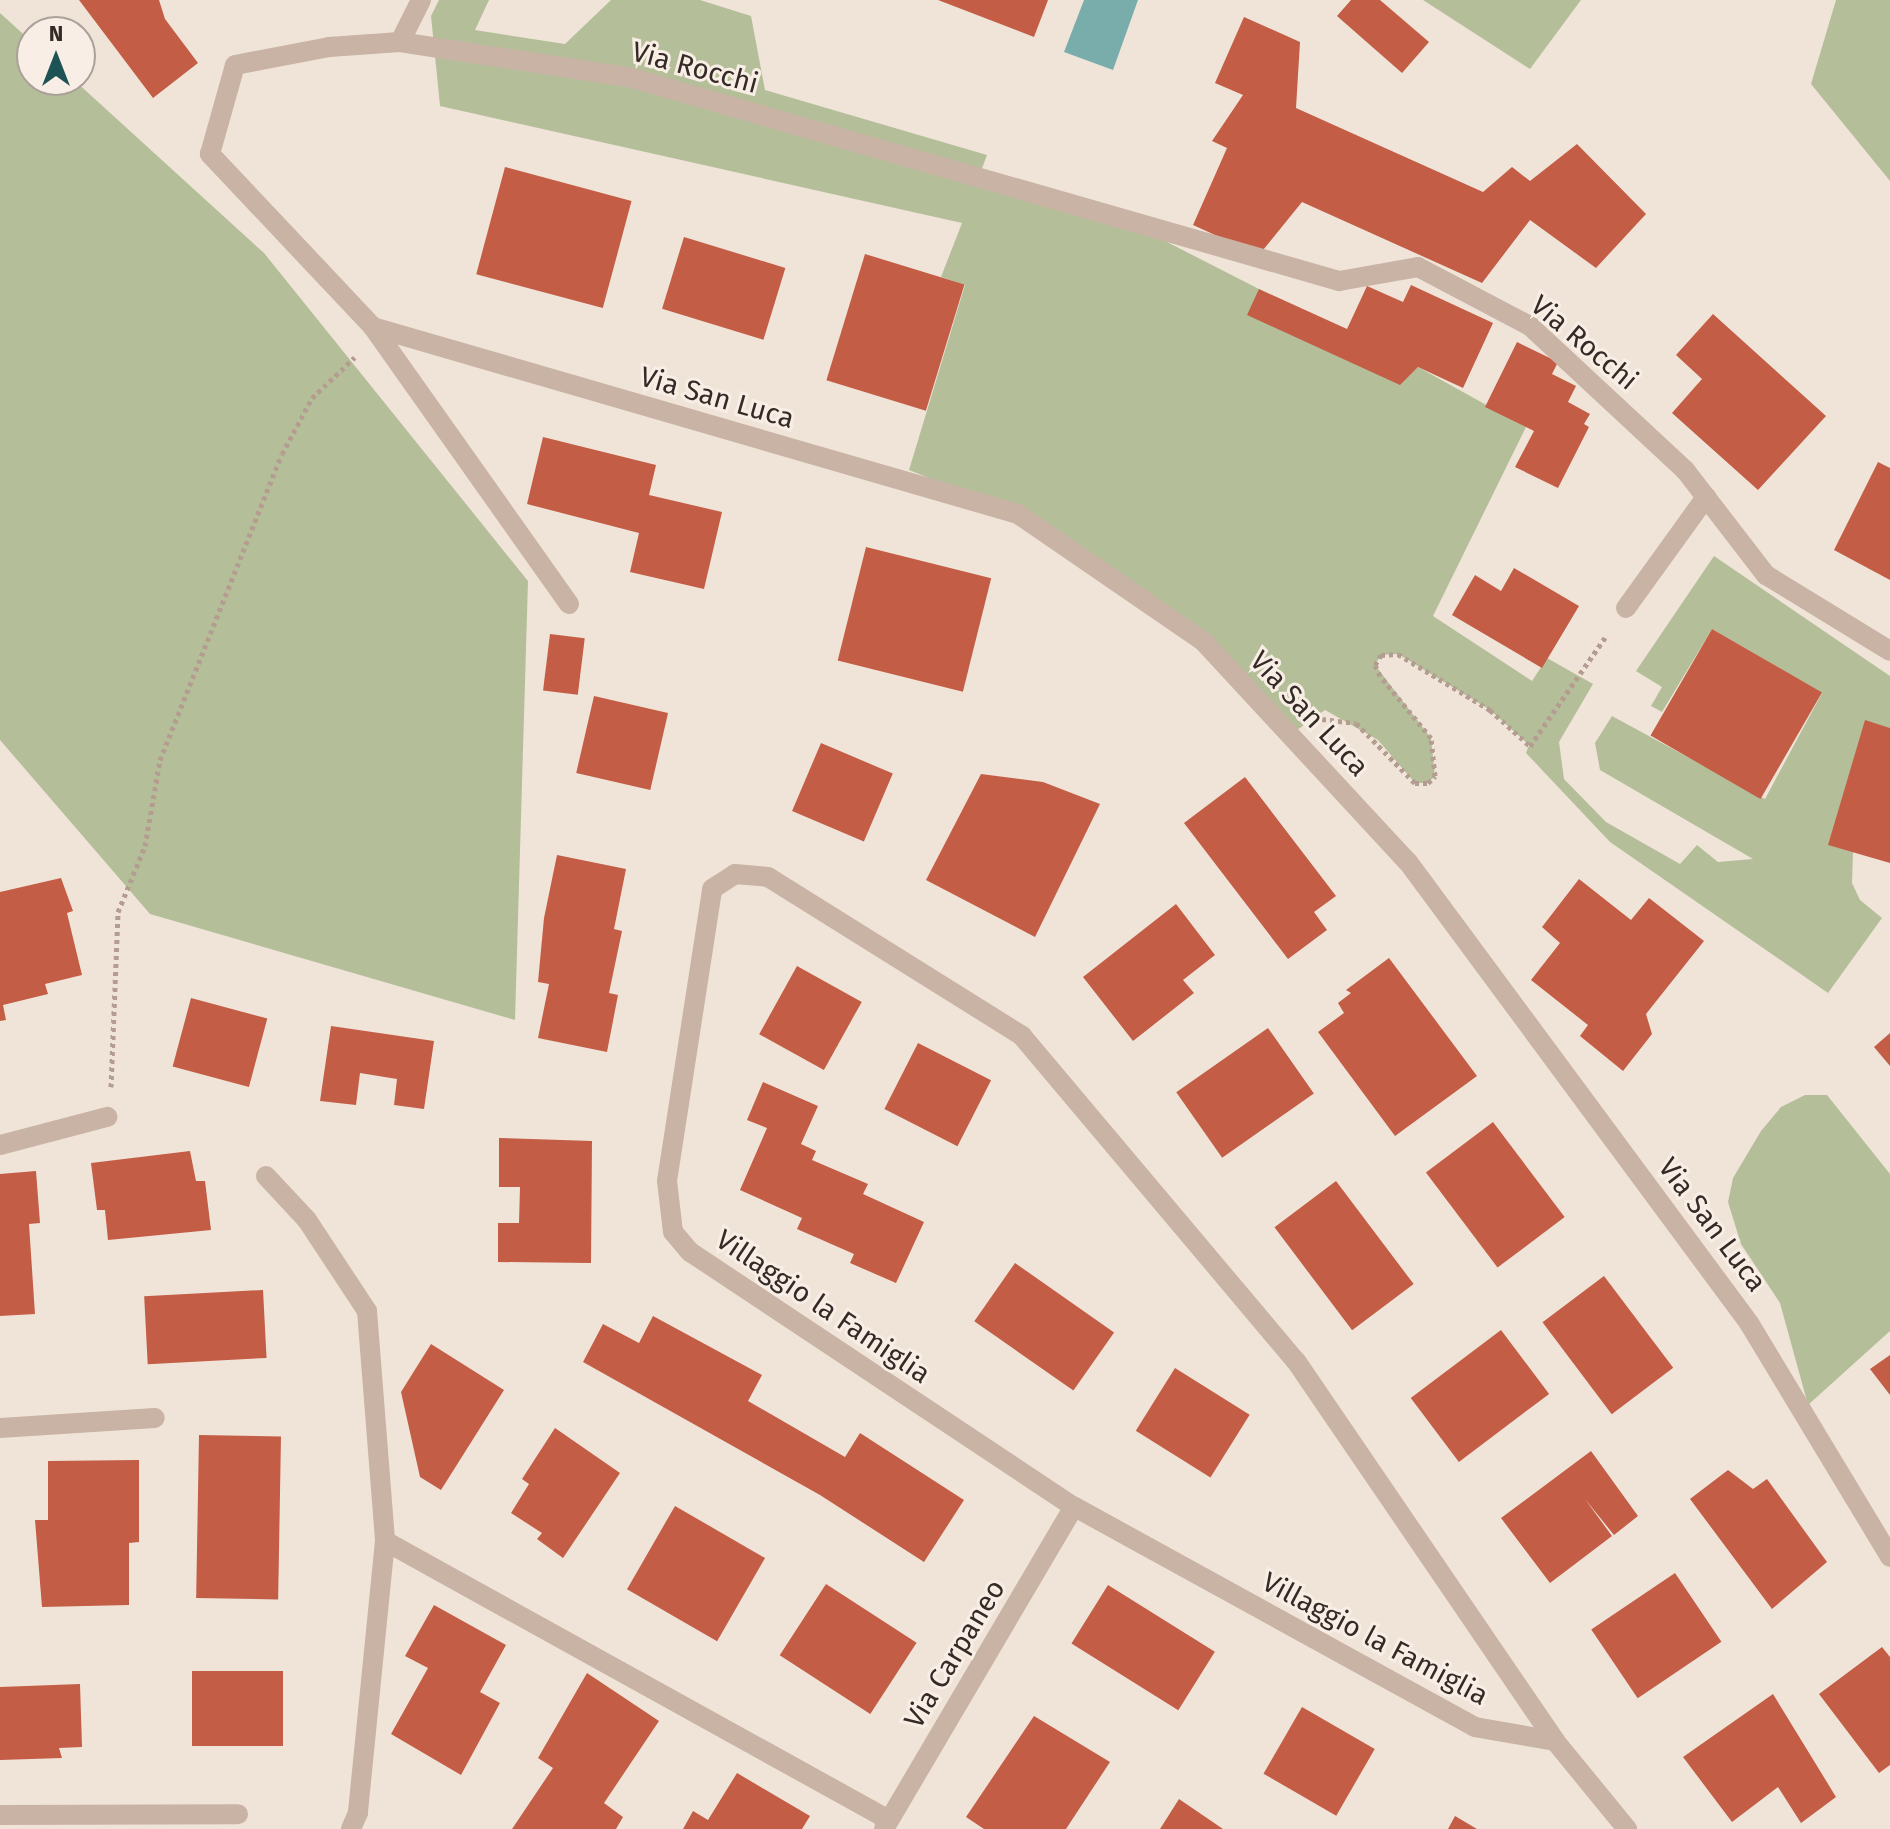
<!DOCTYPE html>
<html>
<head>
<meta charset="utf-8">
<style>
  body { margin:0 }
  #map { position:relative; width:1890px; height:1829px; overflow:hidden; background:#f0e4d9; font-family:"Fira Sans",sans-serif }
  div>[style] { position:absolute }
  [style*='--x'] { left:calc(var(--x)*1px); top:calc(var(--y)*1px); width:calc(var(--w)*1px); rotate:calc(var(--a)*1deg) }
  .green>* { inset:0; background:#b4bf9a }
  .water>* { inset:0; background:#79adac }
  .building>* { inset:0; background:#c35d45; transform-origin:0 0 }
  .path>* { height:5px; margin-top:-2.5px; transform-origin:0; background:repeating-linear-gradient(90deg,#b49d90 0 4px,transparent 0 8px) }
  .minor>* { height:20px; margin:-10px; padding:0 10px; transform-origin:10px; border-radius:10px; background:#c8b3a5 }
  span { translate:-50% -50%; white-space:nowrap; text-align:center; line-height:1.15; -webkit-text-stroke:6px #f8eee5; paint-order:stroke }
  .street-label { font-size:28px; color:#342a26 }
  .north { position:absolute; left:16px; top:16px; width:80px; height:80px; box-sizing:border-box; background:#f8eee5; border:2px solid #aaa099; border-radius:50%; rotate:0deg; font-size:22px; font-weight:700; line-height:32px; text-align:center; color:#342a26 }
  .north::after { content:''; display:block; margin:auto; width:28px; height:36px; background:#1d5354; clip-path:polygon(50% 0,100% 100%,50% 72%,0 100%) }
</style>
</head>
<body>
<div id="map">
  <div class="green">
    <div style="clip-path:polygon(439px 0,489px 0,475px 30px,565px 44px,611px 0,700px 0,751px 16px,765px 90px,987px 155px,978px 179px,1165px 241px,1259px 289px,1400px 384px,1418px 367px,1526px 427px,1433px 616px,1532px 681px,1547px 658px,1593px 684px,1559px 742px,1564px 779px,1606px 822px,1680px 864px,1697px 845px,1718px 862px,1753px 859px,1600px 770px,1595px 743px,1612px 716px,1765px 799px,1822px 693px,1712px 629px,1662px 712px,1651px 706px,1662px 687px,1636px 671px,1714px 556px,1890px 676px,1890px 728px,1866px 721px,1829px 845px,1853px 852px,1852px 883px,1860px 900px,1882px 918px,1828px 993px,1610px 842px,1526px 753px,1529px 745px,1490px 710px,1398px 654px,1381px 655px,1375px 665px,1431px 738px,1435px 776px,1428px 783px,1415px 783px,1378px 740px,1325px 710px,1293px 733px,1248px 686px,1018px 514px,909px 470px,965px 285px,941px 277px,962px 223px,440px 106px,431px 16px)"></div>
    <div style="clip-path:polygon(1423px 0,1581px 0,1530px 69px)"></div>
    <div style="clip-path:polygon(1836px 0,1890px 0,1890px 181px,1811px 84px)"></div>
    <div style="clip-path:polygon(0 13px,32px 42px,32px 80px,74px 80px,264px 253px,528px 581px,515px 1020px,150px 914px,0 740px)"></div>
    <div style="clip-path:polygon(1805px 1095px,1827px 1095px,1890px 1174px,1890px 1331px,1808px 1405px,1780px 1303px,1741px 1244px,1728px 1202px,1733px 1178px,1761px 1131px,1781px 1107px)"></div>
  </div>
  <div class="water">
    <div style="clip-path:polygon(1084px 0,1138px 0,1113px 70px,1064px 52px)"></div>
  </div>
  <div class="building">
    <div style="clip-path:polygon(79px 0,159px 0,165px 19px,198px 63px,153px 98px)"></div>
    <div style="clip-path:polygon(938px 0,1048px 0,1034px 37px)"></div>
    <div style="clip-path:polygon(1351px 0,1380px 0,1429px 42px,1402px 73px,1337px 16px)"></div>
    <div style="clip-path:polygon(1244px 17px,1300px 42px,1296px 108px,1483px 192px,1512px 167px,1530px 181px,1577px 144px,1646px 214px,1596px 268px,1530px 220px,1482px 283px,1302px 202px,1259px 255px,1193px 225px,1227px 148px,1212px 141px,1243px 95px,1215px 83px)"></div>
    <div style="left:505px;top:167px;width:131px;height:111px;rotate:15deg"></div>
    <div style="left:684px;top:237px;width:106px;height:75px;rotate:17deg"></div>
    <div style="left:865px;top:254px;width:104px;height:132px;rotate:17deg"></div>
    <div style="clip-path:polygon(1411px 285px,1493px 323px,1463px 388px,1418px 367px,1400px 385px,1247px 315px,1259px 289px,1347px 329px,1367px 286px,1403px 302px)"></div>
    <div style="clip-path:polygon(1713px 314px,1826px 416px,1758px 490px,1672px 413px,1702px 379px,1676px 355px)"></div>
    <div style="clip-path:polygon(1517px 342px,1558px 362px,1552px 374px,1576px 386px,1568px 402px,1590px 414px,1584px 424px,1589px 427px,1558px 488px,1515px 467px,1534px 431px,1485px 407px)"></div>
    <div style="clip-path:polygon(543px 437px,656px 465px,649px 495px,722px 512px,704px 589px,630px 572px,639px 533px,527px 504px)"></div>
    <div style="clip-path:polygon(1878px 462px,1890px 468px,1890px 580px,1834px 550px)"></div>
    <div style="left:866px;top:547px;width:129px;height:117px;rotate:14deg"></div>
    <div style="clip-path:polygon(1514px 568px,1579px 606px,1542px 668px,1452px 615px,1475px 575px,1501px 591px)"></div>
    <div style="left:1712px;top:629px;width:127px;height:123px;rotate:30deg"></div>
    <div style="left:550px;top:634px;width:35px;height:57px;rotate:7deg"></div>
    <div style="left:594px;top:696px;width:76px;height:79px;rotate:13deg"></div>
    <div style="clip-path:polygon(1865px 720px,1890px 728px,1890px 863px,1828px 845px)"></div>
    <div style="left:821px;top:743px;width:78px;height:74px;rotate:23deg"></div>
    <div style="clip-path:polygon(981px 774px,1043px 782px,1100px 804px,1035px 937px,926px 880px)"></div>
    <div style="clip-path:polygon(1245px 777px,1336px 896px,1314px 912px,1327px 930px,1288px 959px,1184px 823px)"></div>
    <div style="clip-path:polygon(557px 855px,626px 869px,614px 929px,622px 931px,609px 993px,618px 995px,607px 1052px,538px 1038px,549px 984px,538px 982px,544px 918px)"></div>
    <div style="clip-path:polygon(61px 878px,73px 911px,67px 913px,82px 975px,45px 984px,48px 994px,3px 1005px,6px 1020px,0 1021px,0 892px)"></div>
    <div style="clip-path:polygon(1579px 879px,1631px 920px,1649px 898px,1704px 941px,1646px 1014px,1652px 1034px,1623px 1071px,1580px 1036px,1588px 1025px,1531px 980px,1560px 943px,1542px 927px)"></div>
    <div style="clip-path:polygon(1176px 904px,1215px 955px,1183px 980px,1194px 993px,1133px 1041px,1083px 977px)"></div>
    <div style="clip-path:polygon(1389px 958px,1477px 1076px,1395px 1136px,1318px 1032px,1344px 1013px,1338px 1003px,1351px 993px,1346px 990px)"></div>
    <div style="left:797px;top:966px;width:74px;height:78px;rotate:29deg"></div>
    <div style="left:191px;top:998px;width:79px;height:71px;rotate:15deg"></div>
    <div style="clip-path:polygon(331px 1026px,434px 1041px,424px 1109px,394px 1105px,397px 1079px,360px 1073px,356px 1105px,320px 1101px)"></div>
    <div style="left:1268px;top:1028px;width:80px;height:112px;rotate:55deg"></div>
    <div style="clip-path:polygon(1890px 1033px,1890px 1066px,1874px 1047px)"></div>
    <div style="left:918px;top:1043px;width:82px;height:74px;rotate:27deg"></div>
    <div style="clip-path:polygon(763px 1082px,818px 1106px,801px 1144px,816px 1151px,812px 1160px,868px 1184px,863px 1194px,924px 1222px,896px 1283px,850px 1263px,854px 1254px,797px 1229px,802px 1218px,740px 1190px,767px 1128px,747px 1120px)"></div>
    <div style="left:1493px;top:1122px;width:119px;height:84px;rotate:53deg"></div>
    <div style="clip-path:polygon(499px 1138px,592px 1141px,591px 1263px,498px 1262px,498px 1223px,519px 1223px,520px 1187px,499px 1187px)"></div>
    <div style="clip-path:polygon(190px 1151px,196px 1181px,205px 1181px,211px 1230px,108px 1240px,105px 1210px,97px 1210px,91px 1163px)"></div>
    <div style="clip-path:polygon(36px 1171px,40px 1223px,29px 1224px,35px 1314px,0 1316px,0 1174px)"></div>
    <div style="left:1336px;top:1181px;width:129px;height:77px;rotate:53deg"></div>
    <div style="left:1015px;top:1263px;width:121px;height:71px;rotate:35deg"></div>
    <div style="left:1604px;top:1276px;width:115px;height:77px;rotate:53deg"></div>
    <div style="left:263px;top:1290px;width:68px;height:119px;rotate:87deg"></div>
    <div style="clip-path:polygon(653px 1316px,762px 1375px,748px 1401px,845px 1457px,860px 1433px,964px 1500px,924px 1562px,820px 1495px,583px 1362px,603px 1324px,639px 1343px)"></div>
    <div style="left:1501px;top:1330px;width:80px;height:113px;rotate:53deg"></div>
    <div style="clip-path:polygon(431px 1344px,504px 1390px,441px 1490px,420px 1477px,401px 1392px)"></div>
    <div style="clip-path:polygon(1890px 1355px,1890px 1395px,1870px 1369px)"></div>
    <div style="left:1175px;top:1368px;width:88px;height:74px;rotate:32deg"></div>
    <div style="clip-path:polygon(555px 1428px,620px 1473px,563px 1558px,537px 1539px,542px 1533px,511px 1513px,529px 1484px,522px 1479px)"></div>
    <div style="left:199px;top:1435px;width:82px;height:163px;rotate:1deg"></div>
    <div style="clip-path:polygon(1591px 1451px,1638px 1516px,1614px 1535px,1585px 1499px,1612px 1536px,1550px 1583px,1501px 1518px)"></div>
    <div style="clip-path:polygon(139px 1460px,139px 1542px,129px 1543px,129px 1605px,42px 1607px,35px 1520px,48px 1520px,48px 1461px)"></div>
    <div style="clip-path:polygon(1728px 1470px,1753px 1489px,1767px 1479px,1827px 1562px,1772px 1609px,1690px 1499px)"></div>
    <div style="left:675px;top:1506px;width:104px;height:96px;rotate:30deg"></div>
    <div style="left:1675px;top:1573px;width:83px;height:101px;rotate:56deg"></div>
    <div style="left:826px;top:1584px;width:108px;height:85px;rotate:33deg"></div>
    <div style="left:1108px;top:1585px;width:126px;height:69px;rotate:32deg"></div>
    <div style="clip-path:polygon(434px 1605px,506px 1645px,480px 1692px,500px 1703px,461px 1775px,391px 1734px,428px 1668px,405px 1656px)"></div>
    <div style="clip-path:polygon(1882px 1647px,1890px 1657px,1890px 1765px,1879px 1773px,1819px 1694px)"></div>
    <div style="left:192px;top:1671px;width:91px;height:75px"></div>
    <div style="clip-path:polygon(587px 1673px,659px 1721px,604px 1803px,623px 1817px,616px 1829px,512px 1829px,553px 1768px,538px 1758px)"></div>
    <div style="clip-path:polygon(80px 1684px,82px 1747px,59px 1748px,62px 1758px,0 1760px,0 1687px)"></div>
    <div style="clip-path:polygon(1773px 1694px,1836px 1797px,1801px 1823px,1778px 1787px,1732px 1822px,1683px 1757px)"></div>
    <div style="left:1302px;top:1707px;width:84px;height:77px;rotate:30deg"></div>
    <div style="clip-path:polygon(1034px 1716px,1110px 1762px,1066px 1829px,984px 1829px,966px 1817px)"></div>
    <div style="clip-path:polygon(737px 1773px,810px 1816px,802px 1829px,683px 1829px,693px 1811px,708px 1820px)"></div>
    <div style="clip-path:polygon(1179px 1799px,1223px 1829px,1160px 1829px)"></div>
    <div style="clip-path:polygon(1455px 1816px,1477px 1829px,1448px 1829px)"></div>
  </div>
  <div class="path">
    <div style="--x:1322;--y:719;--w:34;--a:7"></div>
    <div style="--x:1356;--y:723;--w:84;--a:45.5"></div>
    <div style="--x:1415;--y:783;--w:13;--a:0"></div>
    <div style="--x:1428;--y:783;--w:10;--a:-45"></div>
    <div style="--x:1435;--y:776;--w:38;--a:-96"></div>
    <div style="--x:1431;--y:738;--w:80;--a:-129.4"></div>
    <div style="--x:1380;--y:676;--w:12;--a:-114"></div>
    <div style="--x:1375;--y:665;--w:12;--a:-59"></div>
    <div style="--x:1381;--y:655;--w:17;--a:-3"></div>
    <div style="--x:1398;--y:654;--w:108;--a:31.3"></div>
    <div style="--x:1490;--y:710;--w:54;--a:42"></div>
    <div style="--x:1530;--y:746;--w:135;--a:-55.3"></div>
    <div style="--x:111;--y:1087;--w:175;--a:-87.7"></div>
    <div style="--x:118;--y:912;--w:71;--a:-67.8"></div>
    <div style="--x:145;--y:846;--w:87;--a:-80.1"></div>
    <div style="--x:160;--y:760;--w:329;--a:-68.3"></div>
    <div style="--x:282;--y:454;--w:64;--a:-61.8"></div>
    <div style="--x:312;--y:398;--w:59;--a:-43.6"></div>
  </div>
  <div class="minor">
    <div style="--x:400;--y:42;--w:47;--a:-63.4"></div>
    <div style="--x:373;--y:327;--w:672;--a:16.17"></div>
    <div style="--x:1018;--y:514;--w:224;--a:34.5"></div>
    <div style="--x:1203;--y:641;--w:301;--a:47.2"></div>
    <div style="--x:1408;--y:862;--w:573;--a:53.51"></div>
    <div style="--x:1749;--y:1323;--w:273;--a:58.9"></div>
    <div style="--x:569;--y:604;--w:339;--a:-125.3"></div>
    <div style="--x:373;--y:327;--w:238;--a:-133.3"></div>
    <div style="--x:210;--y:154;--w:92;--a:-74.3"></div>
    <div style="--x:235;--y:65;--w:96;--a:-10.8"></div>
    <div style="--x:329;--y:47;--w:71;--a:-4"></div>
    <div style="--x:400;--y:42;--w:235;--a:8.8"></div>
    <div style="--x:632;--y:78;--w:736;--a:16.02"></div>
    <div style="--x:1339;--y:281;--w:80;--a:-10"></div>
    <div style="--x:1418;--y:267;--w:127;--a:27.8"></div>
    <div style="--x:1530;--y:326;--w:212;--a:42.9"></div>
    <div style="--x:1685;--y:470;--w:133;--a:52.4"></div>
    <div style="--x:1766;--y:575;--w:145;--a:31.5"></div>
    <div style="--x:1626;--y:608;--w:137;--a:-54.2"></div>
    <div style="--x:0;--y:1145;--w:111;--a:-14.7"></div>
    <div style="--x:266;--y:1176;--w:60;--a:47"></div>
    <div style="--x:307;--y:1220;--w:109;--a:56.6"></div>
    <div style="--x:367;--y:1311;--w:231;--a:85.5"></div>
    <div style="--x:385;--y:1541;--w:273;--a:95.7"></div>
    <div style="--x:358;--y:1813;--w:17;--a:114"></div>
    <div style="--x:0;--y:1428;--w:155;--a:-3.7"></div>
    <div style="--x:385;--y:1541;--w:576;--a:28.97"></div>
    <div style="--x:1555;--y:1741;--w:81;--a:-170.1"></div>
    <div style="--x:1475;--y:1727;--w:457;--a:-151.2"></div>
    <div style="--x:1074;--y:1507;--w:461;--a:-146.4"></div>
    <div style="--x:690;--y:1252;--w:26;--a:-130"></div>
    <div style="--x:673;--y:1232;--w:51;--a:-96.7"></div>
    <div style="--x:667;--y:1181;--w:295;--a:-81.2"></div>
    <div style="--x:712;--y:889;--w:27;--a:-33"></div>
    <div style="--x:735;--y:874;--w:33;--a:5"></div>
    <div style="--x:768;--y:877;--w:300;--a:32"></div>
    <div style="--x:1022;--y:1036;--w:425;--a:49.9"></div>
    <div style="--x:1296;--y:1361;--w:460;--a:55.7"></div>
    <div style="--x:1555;--y:1741;--w:114;--a:50.7"></div>
    <div style="--x:0;--y:1815;--w:238;--a:-0.2"></div>
    <div style="--x:884;--y:1829;--w:374;--a:-59.5"></div>
  </div>
  <div class="street-label">
    <span style="left:695px;top:68px;rotate:15deg">Via Rocchi</span>
    <span style="left:1584px;top:343px;rotate:40deg">Via Rocchi</span>
    <span style="left:717px;top:398px;rotate:16deg">Via San Luca</span>
    <span style="left:1309px;top:714px;rotate:47deg">Via San Luca</span>
    <span style="left:1712px;top:1225px;rotate:53deg">Via San Luca</span>
    <span style="left:823px;top:1307px;rotate:34deg">Villaggio la Famiglia</span>
    <span style="left:1375px;top:1639px;rotate:28deg">Villaggio la Famiglia</span>
    <span style="left:955px;top:1654px;rotate:-59deg">Via Carpaneo</span>
  </div>
  <div class="north">N</div>
</div>
</body>
</html>
